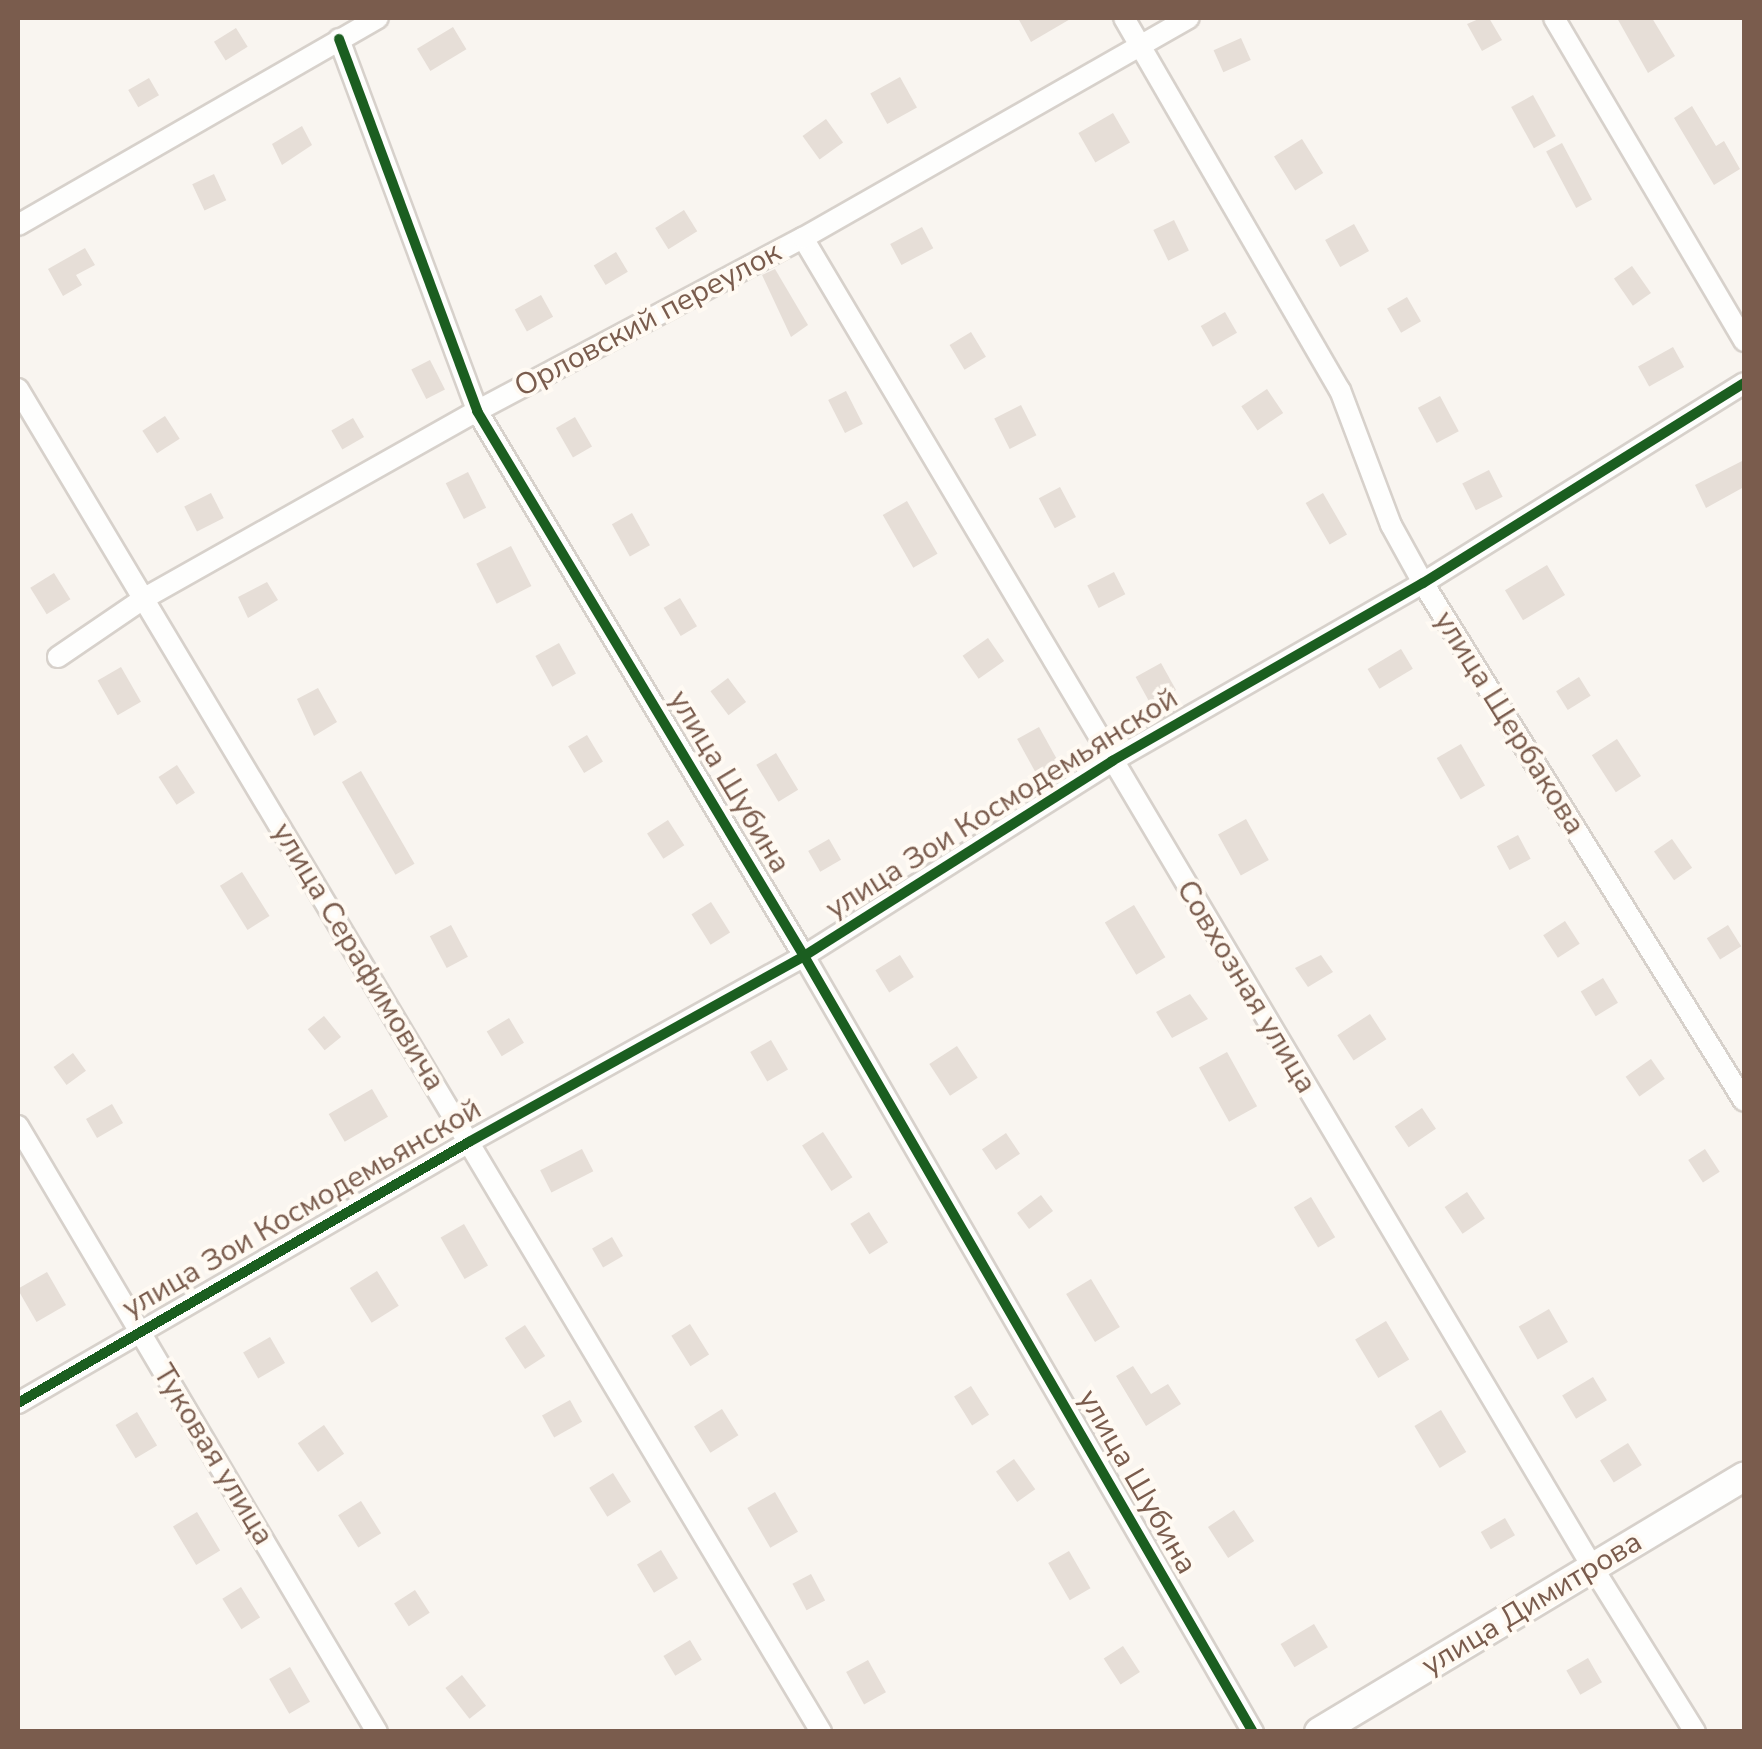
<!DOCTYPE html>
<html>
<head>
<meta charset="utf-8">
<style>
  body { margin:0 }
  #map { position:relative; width:1762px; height:1749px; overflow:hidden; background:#f9f5f0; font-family:"Nunito Sans",sans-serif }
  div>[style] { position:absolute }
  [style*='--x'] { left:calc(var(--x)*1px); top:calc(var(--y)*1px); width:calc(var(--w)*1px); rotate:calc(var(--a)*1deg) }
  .building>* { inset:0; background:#e6ded7; transform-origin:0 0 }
  .roads { filter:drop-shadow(2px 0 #d7d1cb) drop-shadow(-2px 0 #d7d1cb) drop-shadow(0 2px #d7d1cb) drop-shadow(0 -2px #d7d1cb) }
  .street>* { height:20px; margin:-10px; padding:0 10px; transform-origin:10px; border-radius:10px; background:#fefefd }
  .secondary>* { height:28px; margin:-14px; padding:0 14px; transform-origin:14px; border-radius:14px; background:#fefefd }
  .cycleway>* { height:10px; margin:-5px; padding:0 5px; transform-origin:5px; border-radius:5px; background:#1b5e20 }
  span { translate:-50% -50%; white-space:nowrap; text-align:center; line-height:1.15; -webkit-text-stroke:8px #fffaf3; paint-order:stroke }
  .street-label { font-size:30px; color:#7a5c4d }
  .frame { position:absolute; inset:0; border:20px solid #7a5c4d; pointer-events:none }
</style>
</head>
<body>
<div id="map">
  <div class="building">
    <div style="clip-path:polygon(1018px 18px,1072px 18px,1031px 42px)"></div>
    <div style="clip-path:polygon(1481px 18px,1489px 18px,1502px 40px,1482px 51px,1467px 24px)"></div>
    <div style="clip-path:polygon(1617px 18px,1652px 18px,1675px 56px,1648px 73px)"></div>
    <div style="left:453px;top:27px;width:26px;height:42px;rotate:59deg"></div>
    <div style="left:236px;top:28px;width:22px;height:26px;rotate:58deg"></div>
    <div style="left:1241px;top:38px;width:24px;height:30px;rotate:66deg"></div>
    <div style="left:900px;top:77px;width:35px;height:34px;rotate:61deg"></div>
    <div style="left:149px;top:78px;width:20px;height:24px;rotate:60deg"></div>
    <div style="left:1533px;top:95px;width:47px;height:25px;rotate:61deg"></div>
    <div style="clip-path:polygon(1692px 106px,1716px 146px,1724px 141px,1740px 169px,1714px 185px,1674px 118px)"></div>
    <div style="left:1113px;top:113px;width:34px;height:40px;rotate:60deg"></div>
    <div style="left:826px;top:119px;width:29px;height:29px;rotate:54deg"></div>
    <div style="clip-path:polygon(302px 126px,312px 145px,282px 165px,272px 144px)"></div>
    <div style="left:1302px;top:139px;width:40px;height:33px;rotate:58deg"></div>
    <div style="left:1562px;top:143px;width:64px;height:18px;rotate:62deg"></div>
    <div style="left:214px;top:174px;width:29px;height:24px;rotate:65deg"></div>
    <div style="left:684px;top:210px;width:25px;height:34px;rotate:58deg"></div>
    <div style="left:1174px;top:220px;width:34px;height:23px;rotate:64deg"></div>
    <div style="left:1354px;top:224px;width:31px;height:33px;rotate:61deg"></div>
    <div style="left:922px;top:227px;width:24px;height:36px;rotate:62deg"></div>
    <div style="clip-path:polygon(85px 248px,95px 265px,76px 275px,82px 285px,63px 296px,48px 269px)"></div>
    <div style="left:616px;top:252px;width:23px;height:26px;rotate:59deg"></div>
    <div style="left:1632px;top:266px;width:33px;height:22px;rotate:55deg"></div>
    <div style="clip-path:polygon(775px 269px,808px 325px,791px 337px,762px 275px)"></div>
    <div style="left:541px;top:295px;width:25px;height:30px;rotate:61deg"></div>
    <div style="left:1407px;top:297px;width:28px;height:23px;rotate:60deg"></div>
    <div style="left:1225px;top:312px;width:24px;height:28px;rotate:60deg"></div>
    <div style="left:971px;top:332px;width:29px;height:25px;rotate:59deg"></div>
    <div style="left:1673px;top:347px;width:23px;height:40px;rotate:61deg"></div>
    <div style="left:430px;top:360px;width:33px;height:21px;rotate:63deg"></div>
    <div style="left:1267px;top:389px;width:29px;height:31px;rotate:56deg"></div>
    <div style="left:846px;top:391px;width:37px;height:20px;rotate:63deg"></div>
    <div style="left:1440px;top:396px;width:40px;height:25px;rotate:62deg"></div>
    <div style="left:1021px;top:405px;width:34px;height:30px;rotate:63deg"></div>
    <div style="left:165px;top:416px;width:27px;height:27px;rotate:57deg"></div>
    <div style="left:575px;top:417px;width:34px;height:22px;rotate:60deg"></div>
    <div style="left:353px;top:418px;width:22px;height:25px;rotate:60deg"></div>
    <div style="clip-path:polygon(1744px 460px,1744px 487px,1706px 508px,1695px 485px)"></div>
    <div style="left:1489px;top:470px;width:30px;height:30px;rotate:63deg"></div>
    <div style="left:468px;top:472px;width:40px;height:25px;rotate:63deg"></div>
    <div style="left:1060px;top:487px;width:34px;height:24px;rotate:62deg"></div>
    <div style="left:211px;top:493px;width:28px;height:30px;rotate:63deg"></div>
    <div style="left:1323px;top:493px;width:48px;height:20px;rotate:60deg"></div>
    <div style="left:907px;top:501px;width:61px;height:28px;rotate:60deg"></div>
    <div style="left:632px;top:513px;width:37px;height:23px;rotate:61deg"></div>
    <div style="left:511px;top:546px;width:45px;height:39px;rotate:63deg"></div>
    <div style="left:1547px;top:565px;width:35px;height:49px;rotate:59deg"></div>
    <div style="left:1114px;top:572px;width:25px;height:30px;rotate:63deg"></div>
    <div style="left:54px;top:573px;width:31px;height:28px;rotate:58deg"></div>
    <div style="clip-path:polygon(267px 582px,278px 600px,248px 618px,238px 597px)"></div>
    <div style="left:680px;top:598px;width:33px;height:19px;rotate:59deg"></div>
    <div style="left:988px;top:638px;width:28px;height:31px;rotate:55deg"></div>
    <div style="left:559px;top:643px;width:35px;height:27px;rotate:61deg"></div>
    <div style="left:1401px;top:649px;width:23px;height:39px;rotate:59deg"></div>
    <div style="left:1161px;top:663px;width:31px;height:29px;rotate:61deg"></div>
    <div style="left:121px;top:667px;width:40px;height:27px;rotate:60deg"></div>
    <div style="left:1579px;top:677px;width:22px;height:27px;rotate:58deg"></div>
    <div style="left:728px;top:678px;width:30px;height:22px;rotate:53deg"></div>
    <div style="clip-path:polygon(318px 688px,337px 722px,314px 736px,297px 699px)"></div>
    <div style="left:1039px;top:727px;width:41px;height:25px;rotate:61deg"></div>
    <div style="left:587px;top:735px;width:31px;height:22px;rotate:59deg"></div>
    <div style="left:1617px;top:739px;width:44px;height:30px;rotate:57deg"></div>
    <div style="left:1461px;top:744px;width:48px;height:28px;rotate:60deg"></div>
    <div style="left:776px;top:753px;width:43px;height:23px;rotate:59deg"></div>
    <div style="left:177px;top:765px;width:33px;height:22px;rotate:57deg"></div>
    <div style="left:361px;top:771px;width:107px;height:22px;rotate:60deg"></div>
    <div style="left:1246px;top:819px;width:47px;height:32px;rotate:61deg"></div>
    <div style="left:668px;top:820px;width:30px;height:25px;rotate:57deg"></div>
    <div style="left:1518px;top:835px;width:27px;height:24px;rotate:62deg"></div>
    <div style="left:829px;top:839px;width:24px;height:24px;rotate:60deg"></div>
    <div style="left:1672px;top:839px;width:35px;height:22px;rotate:55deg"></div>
    <div style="left:242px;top:872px;width:52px;height:26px;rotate:58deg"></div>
    <div style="left:711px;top:902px;width:36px;height:23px;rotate:58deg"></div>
    <div style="left:1134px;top:905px;width:61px;height:34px;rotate:59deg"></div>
    <div style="left:1565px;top:921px;width:27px;height:26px;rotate:57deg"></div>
    <div style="left:451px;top:925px;width:36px;height:24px;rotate:62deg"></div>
    <div style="left:1728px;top:925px;width:25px;height:25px;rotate:58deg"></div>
    <div style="left:900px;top:955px;width:26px;height:29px;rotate:58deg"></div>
    <div style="clip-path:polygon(1321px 955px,1333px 972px,1308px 987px,1295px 968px)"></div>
    <div style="left:1603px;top:978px;width:29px;height:26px;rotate:59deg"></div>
    <div style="clip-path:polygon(1190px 994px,1208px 1019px,1172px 1038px,1156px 1012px)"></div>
    <div style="left:1370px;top:1014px;width:30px;height:39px;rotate:57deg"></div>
    <div style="left:324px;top:1016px;width:27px;height:21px;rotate:51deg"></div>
    <div style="left:509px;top:1018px;width:29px;height:26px;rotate:59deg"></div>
    <div style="left:771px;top:1040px;width:34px;height:24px;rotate:60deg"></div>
    <div style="left:957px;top:1046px;width:38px;height:33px;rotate:57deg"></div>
    <div style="left:1227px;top:1052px;width:62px;height:32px;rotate:61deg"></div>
    <div style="left:73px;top:1053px;width:22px;height:24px;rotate:54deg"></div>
    <div style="left:1651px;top:1059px;width:24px;height:31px;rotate:55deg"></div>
    <div style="left:372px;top:1089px;width:32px;height:50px;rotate:60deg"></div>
    <div style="left:112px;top:1104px;width:22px;height:30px;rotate:60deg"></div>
    <div style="left:1422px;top:1108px;width:25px;height:33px;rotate:56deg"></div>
    <div style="left:823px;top:1132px;width:54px;height:25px;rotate:57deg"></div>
    <div style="left:1006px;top:1133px;width:25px;height:29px;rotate:56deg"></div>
    <div style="left:582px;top:1149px;width:25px;height:47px;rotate:63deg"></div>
    <div style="left:1705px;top:1149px;width:27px;height:20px;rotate:57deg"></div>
    <div style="left:1467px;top:1192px;width:32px;height:27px;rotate:56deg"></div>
    <div style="left:1041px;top:1195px;width:20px;height:30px;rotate:53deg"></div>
    <div style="left:1311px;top:1197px;width:47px;height:20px;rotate:59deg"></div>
    <div style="left:869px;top:1212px;width:36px;height:22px;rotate:58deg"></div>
    <div style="left:464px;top:1224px;width:48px;height:27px;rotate:60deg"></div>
    <div style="left:612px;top:1237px;width:22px;height:23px;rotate:60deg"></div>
    <div style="left:377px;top:1271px;width:41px;height:32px;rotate:58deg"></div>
    <div style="left:47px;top:1272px;width:38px;height:34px;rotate:60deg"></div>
    <div style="left:1091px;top:1279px;width:56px;height:29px;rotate:59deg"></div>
    <div style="left:1549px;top:1309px;width:38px;height:35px;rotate:60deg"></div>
    <div style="left:1386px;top:1321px;width:45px;height:36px;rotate:59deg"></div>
    <div style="left:690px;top:1324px;width:36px;height:22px;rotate:58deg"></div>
    <div style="left:525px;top:1325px;width:37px;height:24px;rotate:57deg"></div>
    <div style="left:270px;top:1337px;width:30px;height:31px;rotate:60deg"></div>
    <div style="clip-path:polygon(1133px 1366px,1151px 1394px,1168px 1384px,1181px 1404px,1146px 1426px,1116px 1376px)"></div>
    <div style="left:1593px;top:1377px;width:27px;height:36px;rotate:59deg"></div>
    <div style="left:971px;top:1386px;width:34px;height:20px;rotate:58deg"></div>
    <div style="left:570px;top:1400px;width:25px;height:32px;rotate:61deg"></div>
    <div style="left:722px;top:1409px;width:31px;height:33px;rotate:58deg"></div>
    <div style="left:1441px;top:1410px;width:49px;height:31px;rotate:59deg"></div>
    <div style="left:137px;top:1412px;width:39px;height:25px;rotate:59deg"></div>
    <div style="left:324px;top:1425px;width:35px;height:32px;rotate:55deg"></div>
    <div style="left:1628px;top:1443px;width:26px;height:33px;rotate:58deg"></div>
    <div style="left:1014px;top:1459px;width:37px;height:22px;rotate:55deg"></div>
    <div style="left:613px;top:1473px;width:34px;height:28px;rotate:58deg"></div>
    <div style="left:775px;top:1492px;width:46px;height:32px;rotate:60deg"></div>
    <div style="left:361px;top:1501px;width:38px;height:27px;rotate:58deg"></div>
    <div style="left:1234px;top:1510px;width:37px;height:31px;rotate:57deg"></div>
    <div style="left:197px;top:1512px;width:45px;height:28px;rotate:59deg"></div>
    <div style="left:1505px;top:1518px;width:20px;height:28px;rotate:60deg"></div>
    <div style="left:661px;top:1550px;width:33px;height:28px;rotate:59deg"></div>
    <div style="left:1069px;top:1551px;width:43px;height:24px;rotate:60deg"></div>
    <div style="left:811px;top:1574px;width:30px;height:21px;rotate:62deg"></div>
    <div style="left:241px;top:1587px;width:36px;height:22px;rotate:58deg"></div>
    <div style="left:415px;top:1590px;width:27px;height:25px;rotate:57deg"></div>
    <div style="left:1314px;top:1624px;width:27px;height:39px;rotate:59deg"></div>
    <div style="left:690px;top:1640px;width:23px;height:31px;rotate:59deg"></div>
    <div style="left:1123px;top:1646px;width:31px;height:23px;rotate:57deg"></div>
    <div style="left:1588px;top:1658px;width:28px;height:25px;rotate:60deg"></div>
    <div style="left:868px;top:1660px;width:37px;height:25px;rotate:61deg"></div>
    <div style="left:290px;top:1667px;width:40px;height:24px;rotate:60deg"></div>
    <div style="left:462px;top:1675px;width:39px;height:21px;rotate:52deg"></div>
  </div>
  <div class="roads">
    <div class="street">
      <div style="--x:1124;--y:18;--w:430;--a:59.9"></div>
      <div style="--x:1340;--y:390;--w:144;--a:69.3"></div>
      <div style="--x:1391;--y:525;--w:66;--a:61.1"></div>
      <div style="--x:1423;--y:583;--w:609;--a:58.21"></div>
      <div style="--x:1554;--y:18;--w:375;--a:59.5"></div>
      <div style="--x:339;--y:39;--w:397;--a:69.6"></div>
      <div style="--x:477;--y:411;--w:636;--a:59.04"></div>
      <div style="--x:804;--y:956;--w:897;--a:59.95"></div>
      <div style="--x:18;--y:225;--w:415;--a:-29.9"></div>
      <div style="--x:803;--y:238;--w:1547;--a:59.29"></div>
      <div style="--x:1593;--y:1568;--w:193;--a:58.1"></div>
      <div style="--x:18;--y:389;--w:1565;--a:59.12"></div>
      <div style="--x:58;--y:657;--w:103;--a:-34.3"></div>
      <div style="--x:143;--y:599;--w:383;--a:-29.4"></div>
      <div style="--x:477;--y:411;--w:369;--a:-28"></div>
      <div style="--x:803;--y:238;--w:444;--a:-29.7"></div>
      <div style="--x:18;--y:1126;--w:704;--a:59.36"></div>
      <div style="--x:18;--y:1403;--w:521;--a:-30.06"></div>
      <div style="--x:469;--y:1142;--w:383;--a:-29"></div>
      <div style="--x:804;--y:956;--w:365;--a:-32.3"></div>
      <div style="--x:1112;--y:761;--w:358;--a:-29.8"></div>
      <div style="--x:1423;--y:583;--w:378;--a:-31.9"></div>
    </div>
    <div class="secondary">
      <div style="--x:1319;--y:1732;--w:496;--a:-31"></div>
    </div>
  </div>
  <div class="cycleway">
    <div style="--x:339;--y:39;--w:397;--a:69.6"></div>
    <div style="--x:477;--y:411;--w:636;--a:59.04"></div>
    <div style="--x:804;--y:956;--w:897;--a:59.95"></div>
    <div style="--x:18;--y:1403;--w:521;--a:-30.06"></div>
    <div style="--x:469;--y:1142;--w:383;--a:-29"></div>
    <div style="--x:804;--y:956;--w:365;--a:-32.3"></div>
    <div style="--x:1112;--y:761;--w:358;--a:-29.8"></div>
    <div style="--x:1423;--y:583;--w:378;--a:-31.9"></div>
  </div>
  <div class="street-label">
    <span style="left:648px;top:320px;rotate:-28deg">Орловский переулок</span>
    <span style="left:1509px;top:723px;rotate:58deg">улица Щербакова</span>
    <span style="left:729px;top:782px;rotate:59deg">улица Шубина</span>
    <span style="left:1002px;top:804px;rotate:-32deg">улица Зои Космодемьянской</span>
    <span style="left:358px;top:957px;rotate:59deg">улица Серафимовича</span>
    <span style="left:1246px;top:987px;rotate:59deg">Совхозная улица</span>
    <span style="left:302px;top:1209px;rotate:-30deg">улица Зои Космодемьянской</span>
    <span style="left:213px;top:1455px;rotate:59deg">Туковая улица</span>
    <span style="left:1137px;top:1482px;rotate:60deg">улица Шубина</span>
    <span style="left:1532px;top:1604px;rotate:-31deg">улица Димитрова</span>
  </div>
  <div class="frame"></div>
</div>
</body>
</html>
